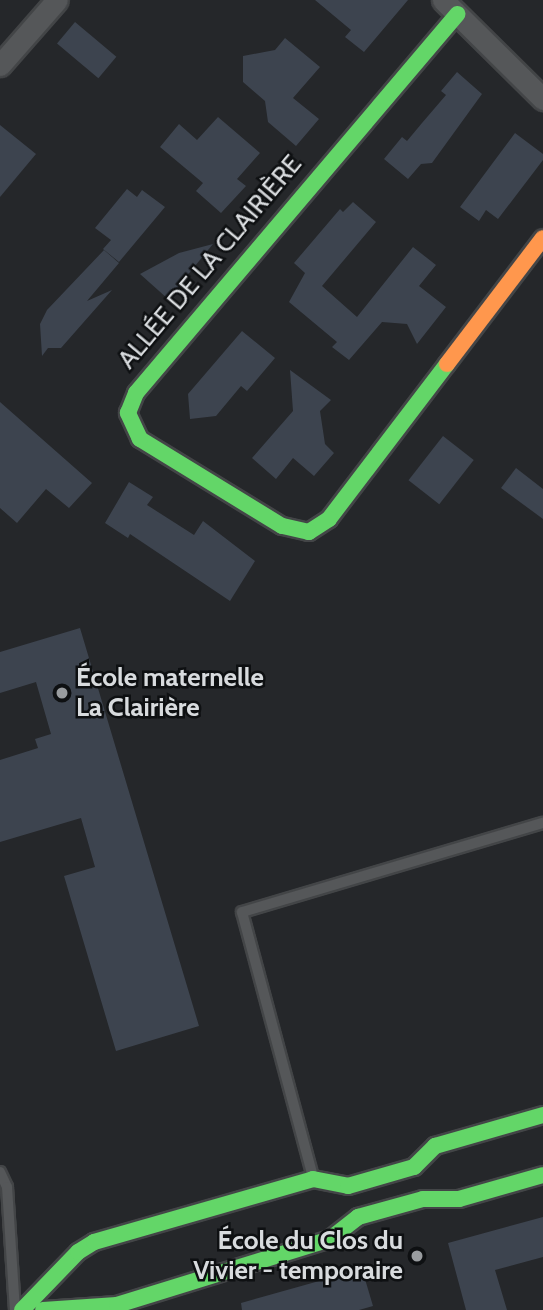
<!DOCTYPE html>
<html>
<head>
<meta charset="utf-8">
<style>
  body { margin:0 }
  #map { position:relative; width:543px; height:1310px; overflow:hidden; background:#25272a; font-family:Cabin,sans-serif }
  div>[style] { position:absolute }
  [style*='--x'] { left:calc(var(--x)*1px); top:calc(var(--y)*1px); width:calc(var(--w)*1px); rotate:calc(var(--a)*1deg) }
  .building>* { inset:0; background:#3d444f; transform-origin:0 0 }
  .roads { filter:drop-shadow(2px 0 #434547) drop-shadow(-2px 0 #434547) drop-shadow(0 2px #434547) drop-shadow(0 -2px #434547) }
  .lane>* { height:10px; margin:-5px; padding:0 5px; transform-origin:5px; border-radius:5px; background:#555759 }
  .street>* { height:21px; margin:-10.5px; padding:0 10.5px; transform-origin:10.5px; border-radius:10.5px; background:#555759 }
  .fast>* { height:16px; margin:-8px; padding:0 8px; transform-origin:8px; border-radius:8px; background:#63d668 }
  .slow>* { height:16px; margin:-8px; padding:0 8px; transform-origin:8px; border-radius:8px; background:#ff974d }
  .dots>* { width:19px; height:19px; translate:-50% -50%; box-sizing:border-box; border:4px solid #0e1012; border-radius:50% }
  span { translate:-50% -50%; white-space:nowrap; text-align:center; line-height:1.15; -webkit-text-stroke:5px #0e1012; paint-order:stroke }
  .street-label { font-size:26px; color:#d8dbde }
  .poi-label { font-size:26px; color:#d8dbde; font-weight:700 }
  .left { translate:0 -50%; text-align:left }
  .right { translate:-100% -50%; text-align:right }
</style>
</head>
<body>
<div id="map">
  <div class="building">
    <div style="clip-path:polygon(315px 0,408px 0,364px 52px,345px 37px,351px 30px)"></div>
    <div style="left:75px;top:22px;width:54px;height:28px;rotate:40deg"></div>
    <div style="clip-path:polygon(285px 38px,320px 67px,293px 98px,319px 119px,296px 146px,268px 122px,265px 101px,243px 82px,243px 56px,275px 50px)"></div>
    <div style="clip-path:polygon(457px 72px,482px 94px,432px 163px,421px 164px,408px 179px,384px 159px,402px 137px,407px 141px,422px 123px,446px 95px,441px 91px)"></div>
    <div style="clip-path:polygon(218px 117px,260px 153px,237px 179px,246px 186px,221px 213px,196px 191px,203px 183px,160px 147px,179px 124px,197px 140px)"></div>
    <div style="clip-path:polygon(0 125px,36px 154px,0 197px)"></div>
    <div style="clip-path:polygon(515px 133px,543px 154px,543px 160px,498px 219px,486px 210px,479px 221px,460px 207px)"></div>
    <div style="clip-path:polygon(127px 189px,137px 197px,142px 190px,165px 207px,119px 262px,103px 249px,111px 240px,95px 228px)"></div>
    <div style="clip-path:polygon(353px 202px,376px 222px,322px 286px,357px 317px,413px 247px,436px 265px,419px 286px,446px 307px,417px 344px,407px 324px,382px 322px,349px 360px,332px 347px,337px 342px,289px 302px,305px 273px,294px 263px,340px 209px,343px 212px)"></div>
    <div style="clip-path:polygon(213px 244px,168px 299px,140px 274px,179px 253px)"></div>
    <div style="clip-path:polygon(104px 250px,119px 263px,87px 301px,112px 290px,61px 348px,48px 348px,42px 356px,40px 324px,47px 310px)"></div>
    <div style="clip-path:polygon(242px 331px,275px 358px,247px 391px,241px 386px,216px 416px,190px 419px,188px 394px)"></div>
    <div style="clip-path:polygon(290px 370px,331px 400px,320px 411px,325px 444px,334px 453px,314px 476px,293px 458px,276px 479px,252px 458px,293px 411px)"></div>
    <div style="clip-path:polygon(0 402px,92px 483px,69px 508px,46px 489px,17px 523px,0 508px)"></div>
    <div style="left:443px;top:436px;width:39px;height:56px;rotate:38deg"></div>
    <div style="clip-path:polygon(516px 468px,543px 489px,543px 519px,501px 488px)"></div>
    <div style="clip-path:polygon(129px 482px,153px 497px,147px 505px,194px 535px,203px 521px,255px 561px,230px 601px,130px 534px,128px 538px,105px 523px)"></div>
    <div style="clip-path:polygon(80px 628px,199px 1026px,116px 1051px,64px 876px,95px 867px,81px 818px,0 842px,0 760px,38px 748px,35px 739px,51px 734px,36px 682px,0 693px,0 652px)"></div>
    <div style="clip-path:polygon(543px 1217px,543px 1257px,495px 1270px,507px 1310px,466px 1310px,448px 1243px)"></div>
    <div style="clip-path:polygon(362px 1269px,373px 1306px,359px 1310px,242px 1310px,241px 1303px)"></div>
  </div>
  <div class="roads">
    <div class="lane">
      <div style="--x:0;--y:1172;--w:17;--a:65"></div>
      <div style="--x:7;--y:1187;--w:123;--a:86.3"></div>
      <div style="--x:313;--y:1177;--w:274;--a:-105"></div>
      <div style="--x:242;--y:912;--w:314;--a:-16.5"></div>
    </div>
    <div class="street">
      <div style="--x:443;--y:0;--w:141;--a:44.7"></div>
      <div style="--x:0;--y:65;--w:86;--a:-48.8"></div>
    </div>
    <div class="fast">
      <div style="--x:447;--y:364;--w:195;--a:127.3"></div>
      <div style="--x:329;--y:519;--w:24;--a:147"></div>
      <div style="--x:309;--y:532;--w:28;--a:-167"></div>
      <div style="--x:282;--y:526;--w:167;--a:-148.5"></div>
      <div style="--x:140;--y:439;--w:29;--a:-115"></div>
      <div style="--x:128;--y:413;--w:22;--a:-68"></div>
      <div style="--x:136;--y:393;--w:497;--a:-49.7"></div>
      <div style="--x:22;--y:1310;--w:81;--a:-46"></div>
      <div style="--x:78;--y:1252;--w:19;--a:-32"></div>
      <div style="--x:94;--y:1242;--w:228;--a:-16"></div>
      <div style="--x:313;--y:1179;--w:36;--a:11"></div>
      <div style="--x:348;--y:1186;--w:69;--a:-16.1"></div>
      <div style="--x:414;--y:1167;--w:30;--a:-45"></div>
      <div style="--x:435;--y:1146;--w:112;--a:-16"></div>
      <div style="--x:43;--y:1310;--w:74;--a:-3.9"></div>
      <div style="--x:117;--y:1305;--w:223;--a:-17.2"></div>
      <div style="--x:330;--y:1239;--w:36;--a:-38"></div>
      <div style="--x:358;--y:1217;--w:67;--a:-15.5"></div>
      <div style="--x:423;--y:1199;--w:36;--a:0"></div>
      <div style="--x:459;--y:1199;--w:87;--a:-15.9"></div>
    </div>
    <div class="slow">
      <div style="--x:447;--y:364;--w:158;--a:-52.7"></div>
    </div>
  </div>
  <div class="dots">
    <div style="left:62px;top:693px;background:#999c9f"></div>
    <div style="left:417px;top:1256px;background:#999c9f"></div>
  </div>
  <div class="street-label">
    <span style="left:210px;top:262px;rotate:-50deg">ALLÉE DE LA CLAIRIÈRE</span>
  </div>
  <div class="poi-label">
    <span class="left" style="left:76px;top:693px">École maternelle<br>La Clairière</span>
    <span class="right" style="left:403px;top:1256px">École du Clos du<br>Vivier - temporaire</span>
  </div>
</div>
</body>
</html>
